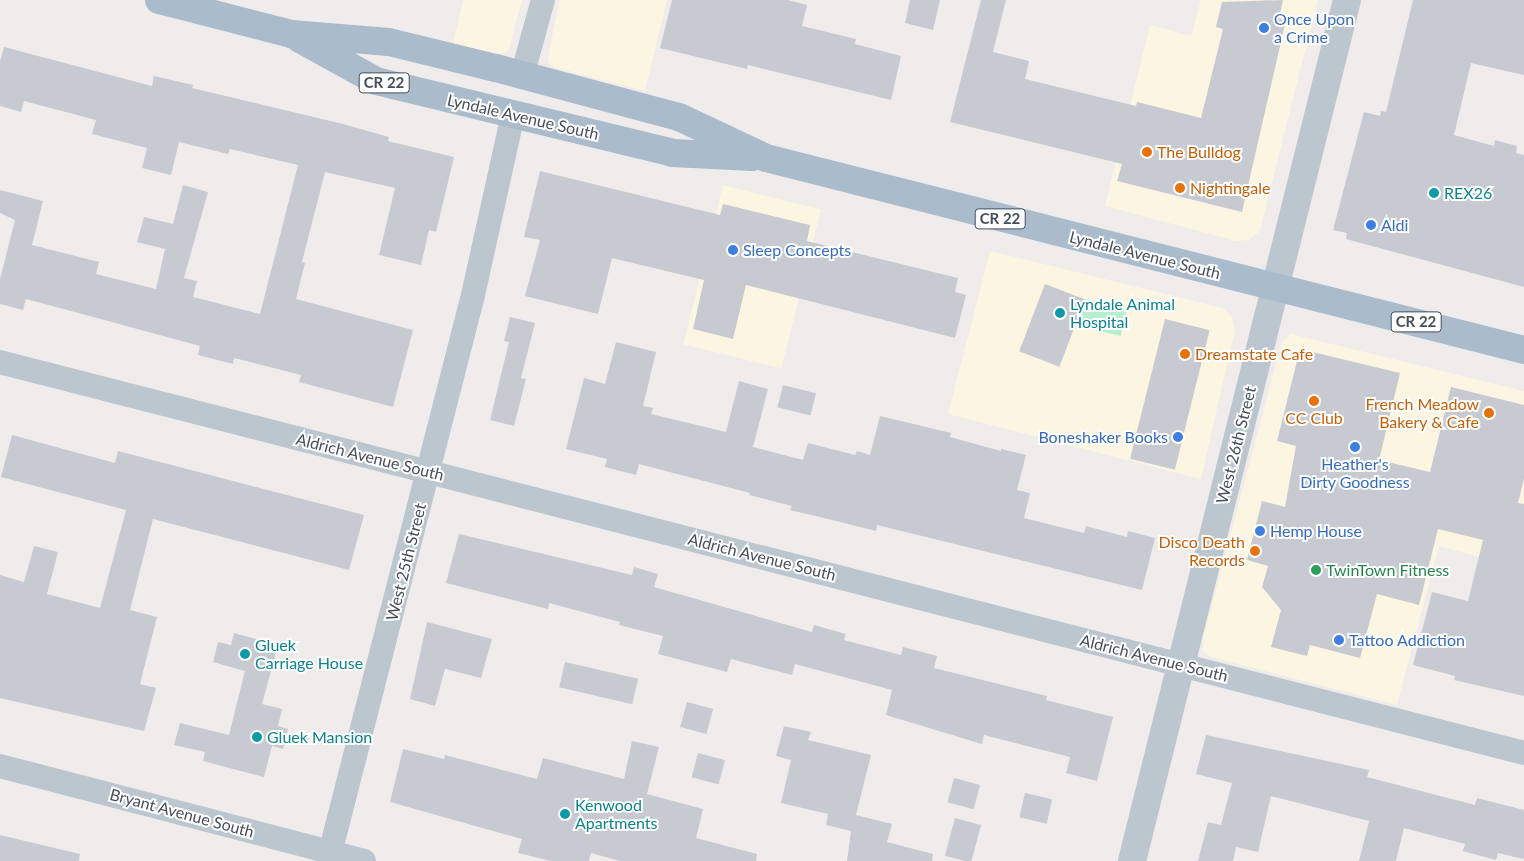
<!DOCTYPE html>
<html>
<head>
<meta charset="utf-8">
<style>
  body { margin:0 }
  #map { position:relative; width:1524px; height:861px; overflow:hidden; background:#efeceb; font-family:Lato,sans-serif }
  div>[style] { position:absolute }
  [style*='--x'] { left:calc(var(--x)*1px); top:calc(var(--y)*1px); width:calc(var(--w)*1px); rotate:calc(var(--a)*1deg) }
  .commercial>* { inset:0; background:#fcf5e2; transform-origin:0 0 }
  .green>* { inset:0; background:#b7efce; transform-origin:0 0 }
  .building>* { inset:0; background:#c8cad2; transform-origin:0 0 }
  .minor>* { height:24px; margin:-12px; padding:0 12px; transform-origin:12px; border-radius:12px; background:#bcc6cf }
  .tertiary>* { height:28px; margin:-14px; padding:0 14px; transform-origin:14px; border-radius:14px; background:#bcc6cf }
  .primary>* { height:28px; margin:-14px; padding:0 14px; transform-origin:14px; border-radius:14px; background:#abc }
  .dots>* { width:14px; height:14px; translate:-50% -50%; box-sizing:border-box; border:2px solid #fff; border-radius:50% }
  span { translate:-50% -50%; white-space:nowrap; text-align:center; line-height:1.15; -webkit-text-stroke:4px #fff; paint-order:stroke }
  .shield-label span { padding:1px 4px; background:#fff; border:1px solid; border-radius:4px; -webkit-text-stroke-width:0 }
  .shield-label { font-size:15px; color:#444f5a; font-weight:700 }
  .shop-label { font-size:16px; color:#366cbe }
  .left { translate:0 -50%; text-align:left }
  .right { translate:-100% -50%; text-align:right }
  .street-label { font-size:16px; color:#444f5a }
  .food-label { font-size:16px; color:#c56008 }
  .culture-label { font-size:16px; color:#0d838f }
  .leisure-label { font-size:16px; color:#27864d }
</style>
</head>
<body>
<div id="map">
  <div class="commercial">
    <div style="clip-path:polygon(463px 0,522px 0,509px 50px,499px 55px,453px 44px)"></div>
    <div style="clip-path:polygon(560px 0,667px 0,645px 91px,553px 67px,548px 61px,549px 51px)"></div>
    <div style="clip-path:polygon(1201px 0,1318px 0,1260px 231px,1249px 240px,1236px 241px,1105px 206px,1150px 25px,1191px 36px)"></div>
    <div style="left:723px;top:185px;width:101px;height:164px;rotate:14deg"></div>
    <div style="clip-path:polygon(990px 251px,1223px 308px,1232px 317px,1235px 330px,1201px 479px,948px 414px)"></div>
    <div style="clip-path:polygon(1291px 334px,1524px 391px,1524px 569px,1439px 546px,1397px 705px,1211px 657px,1203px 651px,1203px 638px,1282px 342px)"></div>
  </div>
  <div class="green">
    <div style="left:1085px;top:299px;width:43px;height:28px;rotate:13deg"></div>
  </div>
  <div class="building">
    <div style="clip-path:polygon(672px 0,788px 0,807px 5px,802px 26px,856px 39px,855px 44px,901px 56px,891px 100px,748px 65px,747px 69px,660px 48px)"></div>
    <div style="clip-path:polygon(910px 0,940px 0,933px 30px,905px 23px)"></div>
    <div style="clip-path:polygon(981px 0,1006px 0,993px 52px,1029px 61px,1025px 79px,1136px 106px,1137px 102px,1201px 118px,1223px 29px,1216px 27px,1222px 2px,1283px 0,1279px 18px,1286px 20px,1242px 212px,1117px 181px,1122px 164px,950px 122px)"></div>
    <div style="clip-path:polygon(1413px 0,1524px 0,1524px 75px,1471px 63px,1454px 135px,1494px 146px,1495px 140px,1517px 146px,1516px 153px,1524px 155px,1524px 287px,1346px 239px,1347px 233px,1333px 230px,1364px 112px,1380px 116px,1381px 111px,1386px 112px)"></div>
    <div style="clip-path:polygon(4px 47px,152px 86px,154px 76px,193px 85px,192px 88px,343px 124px,389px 137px,388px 141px,454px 157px,436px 232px,429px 230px,421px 265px,379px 255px,395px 188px,325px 172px,302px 262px,305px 263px,296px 299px,413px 330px,393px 407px,299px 382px,301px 375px,234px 358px,233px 364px,198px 355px,200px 346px,97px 318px,26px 299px,23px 310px,0 304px,0 279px,15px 220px,0 213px,0 190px,43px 201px,32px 245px,99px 262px,96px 274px,156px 289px,165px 249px,137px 242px,144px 217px,173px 224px,183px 185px,208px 192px,184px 278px,197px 281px,193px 297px,260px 314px,298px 165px,230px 149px,228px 154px,179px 142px,171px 175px,142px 168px,147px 148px,92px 134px,96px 120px,24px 101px,21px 112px,0 106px,0 61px)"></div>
    <div style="clip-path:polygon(540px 171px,720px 215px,723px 204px,810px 225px,807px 241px,958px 278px,955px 292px,966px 295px,955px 338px,746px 285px,733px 339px,693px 329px,704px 280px,612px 258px,598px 314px,525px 296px,540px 240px,524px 237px)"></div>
    <div style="left:1045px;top:284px;width:43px;height:72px;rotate:21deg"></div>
    <div style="clip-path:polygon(510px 317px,535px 323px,521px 378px,526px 379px,514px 426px,490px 420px,509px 342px,504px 341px)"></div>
    <div style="left:1165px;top:319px;width:46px;height:144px;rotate:14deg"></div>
    <div style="clip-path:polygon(616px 342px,656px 352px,643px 406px,653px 408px,651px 414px,726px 432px,739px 381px,768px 389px,753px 447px,803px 460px,808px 443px,855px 455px,857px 451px,870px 455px,880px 416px,951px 433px,950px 437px,1001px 451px,1001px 449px,1026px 455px,1017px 490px,1030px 493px,1024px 518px,1084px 533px,1086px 526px,1127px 537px,1128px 531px,1155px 538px,1142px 590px,877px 525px,876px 531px,824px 518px,790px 510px,792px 506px,749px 495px,750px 493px,639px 464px,636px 475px,605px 467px,607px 459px,566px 449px,584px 378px,605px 384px)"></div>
    <div style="clip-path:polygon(1300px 349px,1400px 373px,1379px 460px,1430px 472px,1451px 387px,1524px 405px,1524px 479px,1518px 503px,1524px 504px,1524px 696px,1454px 680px,1455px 676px,1413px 665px,1432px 592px,1468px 601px,1483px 540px,1438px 529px,1419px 605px,1377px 594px,1360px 658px,1310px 645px,1307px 656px,1271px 647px,1281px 610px,1262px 587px,1268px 566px,1247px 560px,1262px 501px,1285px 507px,1296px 446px,1277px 441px)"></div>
    <div style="left:783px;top:385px;width:34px;height:23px;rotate:14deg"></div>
    <div style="clip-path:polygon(12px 435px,115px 463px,118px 451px,364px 515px,349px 570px,153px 519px,130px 610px,157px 617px,140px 684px,156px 688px,144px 731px,0 698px,0 575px,24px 582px,34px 546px,58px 552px,47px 594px,100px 608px,126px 510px,1px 477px)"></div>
    <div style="clip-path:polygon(459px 534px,632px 575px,634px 567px,658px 574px,654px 587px,812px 632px,814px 625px,846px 634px,844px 640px,901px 655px,903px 647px,937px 656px,934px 668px,1047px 696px,1046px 700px,1113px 717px,1097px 781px,1066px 773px,1070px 757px,984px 735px,982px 744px,886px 715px,892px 690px,795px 664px,792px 675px,731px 659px,727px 672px,658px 654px,663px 636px,619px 625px,620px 622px,549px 603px,548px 609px,446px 583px)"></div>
    <div style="clip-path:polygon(427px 622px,492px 639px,481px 678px,445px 669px,435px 706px,410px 699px)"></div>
    <div style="clip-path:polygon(234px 633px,278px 645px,262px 704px,282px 709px,278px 726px,288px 729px,283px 749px,272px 746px,264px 777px,203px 761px,205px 752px,174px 745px,180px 723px,229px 735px,245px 671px,213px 662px,218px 642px,231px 645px)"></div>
    <div style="left:565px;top:662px;width:75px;height:26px;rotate:13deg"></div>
    <div style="left:687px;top:702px;width:27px;height:26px;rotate:15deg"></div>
    <div style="clip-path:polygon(784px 726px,811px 732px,808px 740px,871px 755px,856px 815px,892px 824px,887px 842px,933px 854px,932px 861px,847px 861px,851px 831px,826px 825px,828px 814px,781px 803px,791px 760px,776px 756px)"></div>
    <div style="clip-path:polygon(1206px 735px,1369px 770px,1367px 777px,1475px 805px,1477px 798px,1524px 810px,1524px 859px,1498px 853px,1496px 860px,1463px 851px,1465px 844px,1404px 828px,1396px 861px,1359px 861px,1369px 821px,1271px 796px,1258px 852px,1236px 847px,1233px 861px,1198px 861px,1208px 822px,1221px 825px,1232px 783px,1196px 774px)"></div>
    <div style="clip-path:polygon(632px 741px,659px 747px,647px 794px,703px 809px,696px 838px,757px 854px,756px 861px,620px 861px,591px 853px,589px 861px,551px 861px,518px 853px,522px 839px,390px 802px,403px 749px,444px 759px,445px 755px,537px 779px,543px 758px,624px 779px)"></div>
    <div style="left:698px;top:753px;width:28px;height:25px;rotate:15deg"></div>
    <div style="left:954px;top:778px;width:27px;height:25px;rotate:15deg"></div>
    <div style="left:1025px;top:793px;width:28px;height:25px;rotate:13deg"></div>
    <div style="left:955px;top:818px;width:27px;height:39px;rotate:15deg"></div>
    <div style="clip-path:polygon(0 835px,80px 854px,79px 861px,0 861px)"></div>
  </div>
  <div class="minor">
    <div style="--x:522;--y:76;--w:79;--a:-74.6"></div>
    <div style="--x:0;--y:362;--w:1573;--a:14.39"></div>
    <div style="--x:0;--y:766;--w:376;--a:14.6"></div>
    <div style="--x:328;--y:861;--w:584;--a:-75.63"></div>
    <div style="--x:473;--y:295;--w:185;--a:-77.5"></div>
  </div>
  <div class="tertiary">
    <div style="--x:1132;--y:861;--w:887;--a:-75.98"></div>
  </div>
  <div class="primary">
    <div style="--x:159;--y:0;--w:136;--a:14.4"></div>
    <div style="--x:291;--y:34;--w:98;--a:4.7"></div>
    <div style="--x:389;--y:42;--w:110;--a:13.7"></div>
    <div style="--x:496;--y:68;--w:189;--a:15"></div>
    <div style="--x:679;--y:117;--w:96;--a:25.2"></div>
    <div style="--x:766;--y:158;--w:782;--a:14.21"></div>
    <div style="--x:300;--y:39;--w:87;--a:28.9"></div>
    <div style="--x:376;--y:81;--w:306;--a:13.6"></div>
    <div style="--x:673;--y:153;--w:79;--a:2.9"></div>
  </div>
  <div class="dots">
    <div style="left:1264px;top:28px;background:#3f7fe0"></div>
    <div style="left:1147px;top:152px;background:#e8710a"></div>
    <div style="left:1180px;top:188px;background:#e8710a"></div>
    <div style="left:1434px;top:193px;background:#0f9aa8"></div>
    <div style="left:1371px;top:225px;background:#3f7fe0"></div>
    <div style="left:733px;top:250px;background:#3f7fe0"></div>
    <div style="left:1060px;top:313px;background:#0f9aa8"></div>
    <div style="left:1185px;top:354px;background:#e8710a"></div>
    <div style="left:1314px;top:401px;background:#e8710a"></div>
    <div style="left:1489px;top:413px;background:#e8710a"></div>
    <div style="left:1178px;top:437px;background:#3f7fe0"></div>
    <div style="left:1355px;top:447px;background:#3f7fe0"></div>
    <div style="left:1260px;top:531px;background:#3f7fe0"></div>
    <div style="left:1255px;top:551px;background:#e8710a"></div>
    <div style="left:1316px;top:570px;background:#2e9e5b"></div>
    <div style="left:1339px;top:640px;background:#3f7fe0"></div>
    <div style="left:245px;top:654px;background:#0f9aa8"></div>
    <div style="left:257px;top:737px;background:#0f9aa8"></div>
    <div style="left:565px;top:814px;background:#0f9aa8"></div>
  </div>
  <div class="shield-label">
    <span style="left:384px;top:83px">CR 22</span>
    <span style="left:1000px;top:219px">CR 22</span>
    <span style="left:1416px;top:322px">CR 22</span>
  </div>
  <div class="shop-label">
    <span class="left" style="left:1274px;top:28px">Once Upon<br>a Crime</span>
    <span class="left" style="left:1381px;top:225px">Aldi</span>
    <span class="left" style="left:743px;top:250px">Sleep Concepts</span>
    <span class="right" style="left:1168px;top:437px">Boneshaker Books</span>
    <span style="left:1355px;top:473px">Heather's<br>Dirty Goodness</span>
    <span class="left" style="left:1270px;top:531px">Hemp House</span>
    <span class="left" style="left:1349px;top:640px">Tattoo Addiction</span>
  </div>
  <div class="street-label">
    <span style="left:523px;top:117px;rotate:13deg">Lyndale Avenue South</span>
    <span style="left:1145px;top:255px;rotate:14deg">Lyndale Avenue South</span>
    <span style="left:1236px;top:445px;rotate:-76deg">West 26th Street</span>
    <span style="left:370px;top:457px;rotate:14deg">Aldrich Avenue South</span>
    <span style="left:762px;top:557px;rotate:14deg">Aldrich Avenue South</span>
    <span style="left:406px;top:562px;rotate:-76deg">West 25th Street</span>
    <span style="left:1154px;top:658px;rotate:14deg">Aldrich Avenue South</span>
    <span style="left:182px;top:813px;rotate:15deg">Bryant Avenue South</span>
  </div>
  <div class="food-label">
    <span class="left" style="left:1157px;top:152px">The Bulldog</span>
    <span class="left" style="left:1190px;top:188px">Nightingale</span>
    <span class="left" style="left:1195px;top:354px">Dreamstate Cafe</span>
    <span class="right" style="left:1479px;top:413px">French Meadow<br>Bakery &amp; Cafe</span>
    <span style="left:1314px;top:418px">CC Club</span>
    <span class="right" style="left:1245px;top:551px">Disco Death<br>Records</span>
  </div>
  <div class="culture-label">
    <span class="left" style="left:1444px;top:193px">REX26</span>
    <span class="left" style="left:1070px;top:313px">Lyndale Animal<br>Hospital</span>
    <span class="left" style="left:255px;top:654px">Gluek<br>Carriage House</span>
    <span class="left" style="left:267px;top:737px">Gluek Mansion</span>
    <span class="left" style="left:575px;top:814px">Kenwood<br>Apartments</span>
  </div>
  <div class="leisure-label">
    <span class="left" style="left:1326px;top:570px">TwinTown Fitness</span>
  </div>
</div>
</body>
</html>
